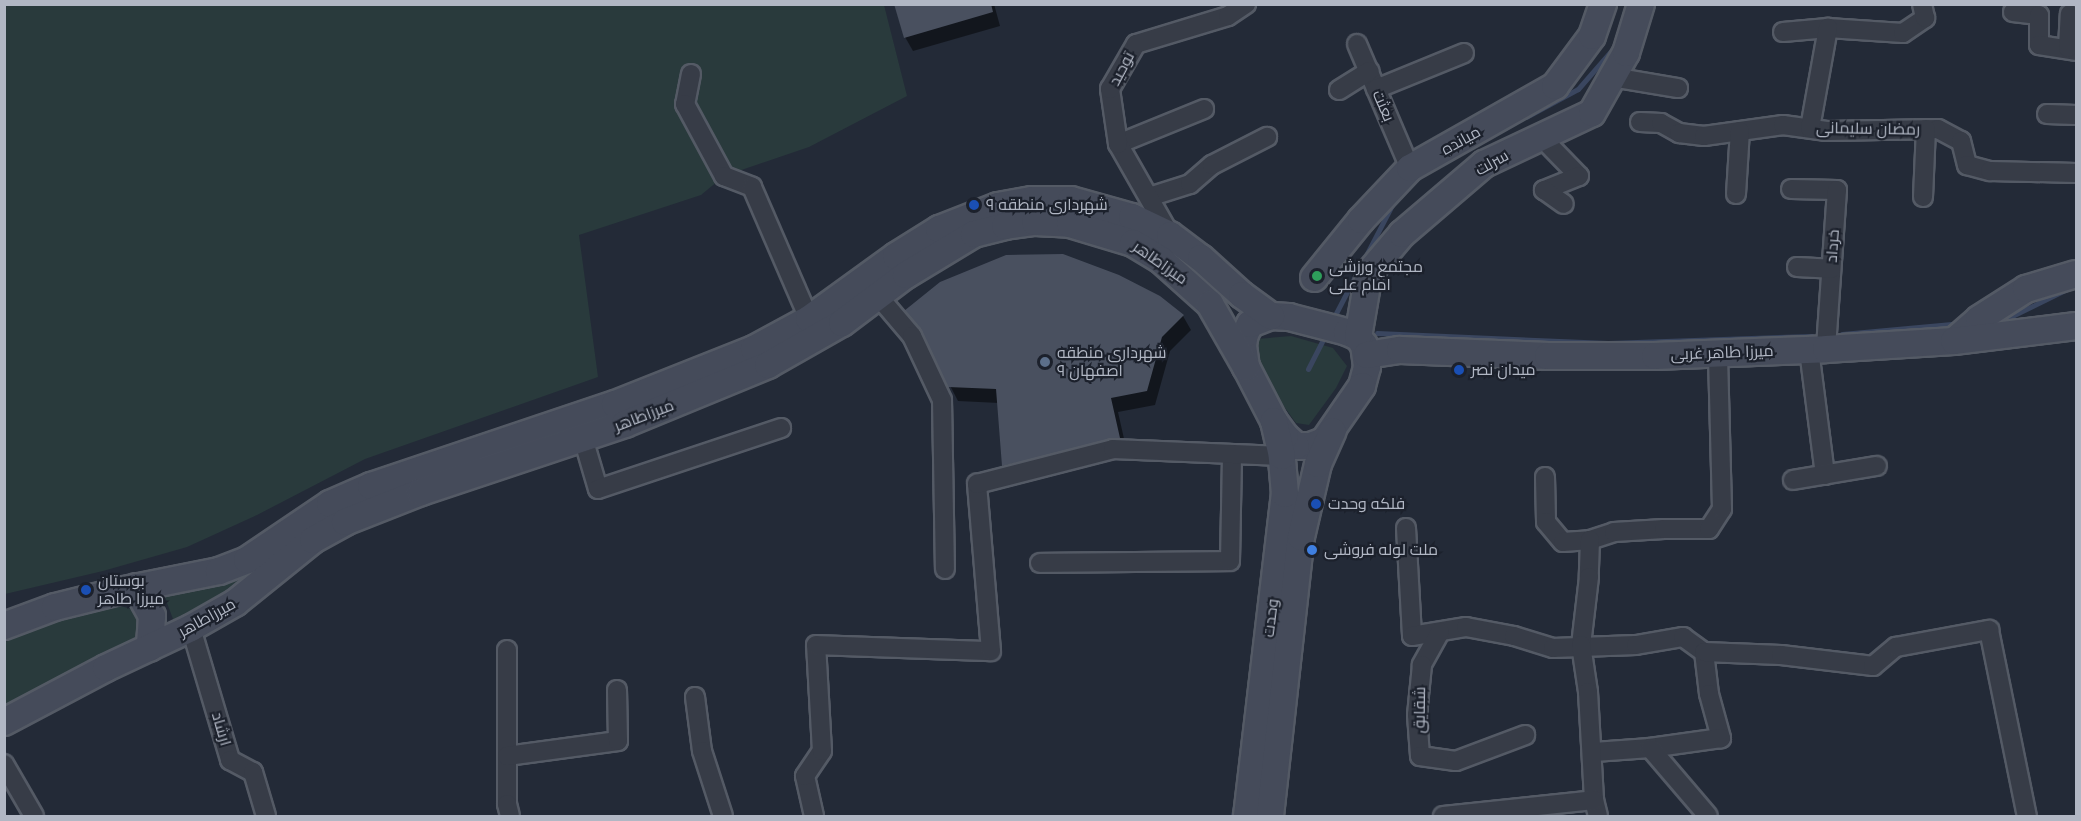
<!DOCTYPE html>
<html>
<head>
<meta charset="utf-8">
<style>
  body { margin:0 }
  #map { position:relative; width:2081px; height:821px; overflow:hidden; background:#232a37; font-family:Figtree,Cairo,sans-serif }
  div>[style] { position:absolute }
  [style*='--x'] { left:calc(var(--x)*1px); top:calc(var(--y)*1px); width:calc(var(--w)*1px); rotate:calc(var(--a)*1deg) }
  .green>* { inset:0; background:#293a3c }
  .shadow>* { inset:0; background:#0007 }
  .stream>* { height:5px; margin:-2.5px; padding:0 2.5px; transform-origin:2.5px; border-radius:2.5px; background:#3a465f }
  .building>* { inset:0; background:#49505f }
  .roads { filter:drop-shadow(2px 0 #545a65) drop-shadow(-2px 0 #545a65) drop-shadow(0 2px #545a65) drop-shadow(0 -2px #545a65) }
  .street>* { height:18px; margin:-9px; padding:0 9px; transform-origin:9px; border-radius:9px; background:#373c47 }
  .secondary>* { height:26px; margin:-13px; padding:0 13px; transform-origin:13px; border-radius:13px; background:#454b5a }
  .dots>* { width:16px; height:16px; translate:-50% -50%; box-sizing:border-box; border:3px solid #1c212c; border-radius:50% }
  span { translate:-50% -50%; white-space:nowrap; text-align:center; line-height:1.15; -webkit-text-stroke:4.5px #1c212c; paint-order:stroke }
  .street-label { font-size:16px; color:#b1b7c4 }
  .poi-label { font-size:16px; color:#b1b7c4 }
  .left { translate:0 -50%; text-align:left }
  .frame { position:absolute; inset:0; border:6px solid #b1b7c4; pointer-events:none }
</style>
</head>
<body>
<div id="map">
  <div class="green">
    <div style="clip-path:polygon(4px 5px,884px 5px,907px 96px,809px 147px,724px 176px,701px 195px,579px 235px,598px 377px,365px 459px,257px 515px,187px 547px,103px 571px,5px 594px)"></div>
    <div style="clip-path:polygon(1291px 336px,1333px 348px,1347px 366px,1336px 388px,1309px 425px,1296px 423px,1280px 401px,1261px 365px,1257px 339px)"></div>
    <div style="clip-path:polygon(275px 556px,203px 611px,176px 627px,164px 595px,193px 589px)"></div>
    <div style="clip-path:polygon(121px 606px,137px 611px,138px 639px,5px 706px,5px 642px,49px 624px)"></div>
  </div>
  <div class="shadow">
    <div style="clip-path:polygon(895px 4px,994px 4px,1000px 26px,913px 51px,905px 37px)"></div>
    <div style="clip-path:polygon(906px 311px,1183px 316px,1191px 330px,1170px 351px,1155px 405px,1118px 412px,1127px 452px,1011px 479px,1003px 465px,999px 403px,958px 401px,927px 341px)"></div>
  </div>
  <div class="stream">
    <div style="--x:1526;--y:117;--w:59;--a:-28.3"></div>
    <div style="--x:1578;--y:89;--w:61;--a:-49"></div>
    <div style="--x:1334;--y:317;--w:128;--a:-62.6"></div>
    <div style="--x:2000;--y:319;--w:6;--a:0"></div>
    <div style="--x:2006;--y:319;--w:68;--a:-26.2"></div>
    <div style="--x:1377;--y:333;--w:231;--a:2.5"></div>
    <div style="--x:1608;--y:343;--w:204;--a:-2"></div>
    <div style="--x:1842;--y:334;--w:110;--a:-5.2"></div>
    <div style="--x:1308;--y:369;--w:39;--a:-63"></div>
    <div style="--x:1233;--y:816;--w:10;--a:-79"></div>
  </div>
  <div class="building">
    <div style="clip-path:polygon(894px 4px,991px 4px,993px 12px,904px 38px)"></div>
    <div style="clip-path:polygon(1063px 254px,1119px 275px,1160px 296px,1184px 315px,1162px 337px,1147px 391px,1111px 398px,1120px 438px,1002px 466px,996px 389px,948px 387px,920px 331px,904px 311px,940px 282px,1006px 255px)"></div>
  </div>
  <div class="roads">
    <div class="street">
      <div style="--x:2013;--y:12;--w:26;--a:7"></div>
      <div style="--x:2039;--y:15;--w:30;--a:90"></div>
      <div style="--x:2039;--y:45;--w:37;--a:9"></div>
      <div style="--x:1783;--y:32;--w:45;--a:-5.1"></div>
      <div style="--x:1828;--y:28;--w:75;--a:3.8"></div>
      <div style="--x:1903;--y:33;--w:27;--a:-34"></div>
      <div style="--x:1925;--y:18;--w:14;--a:-102"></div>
      <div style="--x:1357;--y:44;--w:135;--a:66.9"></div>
      <div style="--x:2068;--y:48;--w:34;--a:-87"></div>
      <div style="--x:691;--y:74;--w:31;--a:101"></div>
      <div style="--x:685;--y:104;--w:82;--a:61.6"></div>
      <div style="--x:724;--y:176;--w:30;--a:21"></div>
      <div style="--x:752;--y:187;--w:144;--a:66.6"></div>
      <div style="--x:1612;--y:77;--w:67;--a:9.5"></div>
      <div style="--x:1376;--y:89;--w:95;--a:-22.2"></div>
      <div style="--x:1339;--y:90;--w:36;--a:-32"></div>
      <div style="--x:2047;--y:114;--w:29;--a:2"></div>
      <div style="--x:1640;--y:122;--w:21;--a:3"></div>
      <div style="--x:1661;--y:123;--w:21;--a:29"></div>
      <div style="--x:1679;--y:133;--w:25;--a:7"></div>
      <div style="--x:1704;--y:136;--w:80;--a:-7.9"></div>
      <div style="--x:1783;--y:125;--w:44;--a:7.8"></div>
      <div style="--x:1827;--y:131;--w:111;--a:-1"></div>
      <div style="--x:1938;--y:129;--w:26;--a:28"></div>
      <div style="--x:1961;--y:141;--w:25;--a:76"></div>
      <div style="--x:1967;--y:165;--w:24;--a:15"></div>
      <div style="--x:1990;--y:171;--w:86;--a:1.3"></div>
      <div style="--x:1810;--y:128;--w:102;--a:-79.8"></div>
      <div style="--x:1542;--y:138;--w:53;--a:45.8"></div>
      <div style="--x:1579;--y:176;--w:38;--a:158"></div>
      <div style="--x:1544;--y:190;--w:24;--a:35"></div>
      <div style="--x:1118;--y:144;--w:93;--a:-22.1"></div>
      <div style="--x:1791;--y:189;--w:46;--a:1.2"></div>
      <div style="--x:1837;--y:190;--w:159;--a:94"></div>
      <div style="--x:1736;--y:194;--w:63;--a:-86.4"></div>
      <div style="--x:1149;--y:197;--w:43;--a:-17.6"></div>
      <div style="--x:1190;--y:184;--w:29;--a:-41"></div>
      <div style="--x:1212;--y:165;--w:62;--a:-27"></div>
      <div style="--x:1923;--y:197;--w:68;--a:-87.5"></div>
      <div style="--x:1170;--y:235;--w:105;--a:-119.7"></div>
      <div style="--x:1118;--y:144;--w:56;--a:-98.3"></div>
      <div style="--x:1110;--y:89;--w:52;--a:-60"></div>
      <div style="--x:1136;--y:44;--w:96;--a:-16.9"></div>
      <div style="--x:1228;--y:16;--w:22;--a:-34"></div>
      <div style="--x:1797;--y:267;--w:34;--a:3"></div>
      <div style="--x:878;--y:296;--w:52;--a:49.6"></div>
      <div style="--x:912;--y:336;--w:71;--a:64.9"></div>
      <div style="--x:942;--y:400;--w:169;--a:89"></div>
      <div style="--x:1809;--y:350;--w:126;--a:82.7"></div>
      <div style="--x:583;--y:438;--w:53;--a:73.6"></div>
      <div style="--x:598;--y:489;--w:193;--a:-18.4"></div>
      <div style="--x:1545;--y:477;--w:45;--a:88.7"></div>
      <div style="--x:1546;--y:522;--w:26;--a:50"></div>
      <div style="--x:1563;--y:542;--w:27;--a:-4"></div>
      <div style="--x:1590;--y:540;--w:25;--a:-18"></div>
      <div style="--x:1614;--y:532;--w:50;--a:-3.4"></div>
      <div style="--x:1664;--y:529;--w:45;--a:0"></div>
      <div style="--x:1709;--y:529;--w:24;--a:-57"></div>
      <div style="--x:1722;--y:509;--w:156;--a:-91.5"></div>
      <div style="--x:1793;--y:480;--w:85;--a:-9.5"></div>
      <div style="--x:1406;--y:528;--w:108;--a:86.8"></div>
      <div style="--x:1412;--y:636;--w:55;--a:-9.5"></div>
      <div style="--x:1466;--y:627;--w:49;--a:10.6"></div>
      <div style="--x:1514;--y:636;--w:41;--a:17.1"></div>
      <div style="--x:1553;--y:648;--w:83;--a:-2.1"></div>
      <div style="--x:1636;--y:645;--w:48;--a:-9.7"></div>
      <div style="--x:1683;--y:637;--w:26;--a:36"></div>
      <div style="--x:1704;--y:652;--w:42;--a:83.2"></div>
      <div style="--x:1709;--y:694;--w:46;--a:74.7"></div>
      <div style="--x:1721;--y:738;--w:72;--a:172"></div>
      <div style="--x:1650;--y:748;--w:56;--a:175.9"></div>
      <div style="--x:1590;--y:540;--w:37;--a:92"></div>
      <div style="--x:1589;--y:577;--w:68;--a:96.7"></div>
      <div style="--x:1581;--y:645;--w:48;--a:81.5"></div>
      <div style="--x:1588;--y:692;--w:108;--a:86.8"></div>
      <div style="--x:1594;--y:800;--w:16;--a:76"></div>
      <div style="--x:1040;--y:563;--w:190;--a:-0.6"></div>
      <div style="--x:1230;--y:561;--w:107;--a:-88.9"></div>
      <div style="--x:191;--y:628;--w:138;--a:73.5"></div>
      <div style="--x:230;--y:760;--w:26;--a:28"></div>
      <div style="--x:253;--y:772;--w:46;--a:73.5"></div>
      <div style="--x:1440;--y:632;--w:38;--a:119"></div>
      <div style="--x:1422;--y:665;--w:50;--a:95.7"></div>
      <div style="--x:1417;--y:715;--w:41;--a:85.8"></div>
      <div style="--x:1420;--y:756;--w:36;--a:8"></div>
      <div style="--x:1456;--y:761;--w:74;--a:-20.6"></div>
      <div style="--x:507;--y:650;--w:154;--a:90"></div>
      <div style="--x:507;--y:804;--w:12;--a:76"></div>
      <div style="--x:1704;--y:652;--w:77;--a:2.2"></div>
      <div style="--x:1781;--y:655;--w:93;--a:6.8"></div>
      <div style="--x:1873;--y:666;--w:30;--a:-40"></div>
      <div style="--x:1896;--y:647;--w:95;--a:-10.4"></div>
      <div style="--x:1989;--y:630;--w:190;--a:78.5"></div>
      <div style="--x:695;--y:697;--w:54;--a:82.6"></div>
      <div style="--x:702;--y:751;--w:68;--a:72.1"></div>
      <div style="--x:1650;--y:748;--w:89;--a:49.5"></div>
      <div style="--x:507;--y:756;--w:112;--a:-7.7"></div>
      <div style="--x:618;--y:741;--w:51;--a:-91.1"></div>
      <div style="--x:4;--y:764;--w:60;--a:60"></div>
      <div style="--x:814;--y:816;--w:41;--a:-102.7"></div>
      <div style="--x:805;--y:776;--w:30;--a:-56"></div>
      <div style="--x:822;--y:751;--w:106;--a:-93.2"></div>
      <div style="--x:816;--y:645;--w:175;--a:2"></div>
      <div style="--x:991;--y:651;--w:168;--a:-94.8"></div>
      <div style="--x:977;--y:484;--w:140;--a:-14.4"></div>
      <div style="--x:1113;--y:449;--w:169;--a:2.4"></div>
      <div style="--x:1443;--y:816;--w:152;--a:-6"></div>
    </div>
    <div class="secondary">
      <div style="--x:1314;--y:278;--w:75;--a:-51"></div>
      <div style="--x:1361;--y:220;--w:71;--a:-46.7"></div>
      <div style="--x:1410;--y:168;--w:167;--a:-29.5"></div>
      <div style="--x:1555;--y:86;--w:62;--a:-53.5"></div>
      <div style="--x:1592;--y:36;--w:34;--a:-71"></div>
      <div style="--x:1271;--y:316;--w:18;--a:3"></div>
      <div style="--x:1289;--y:317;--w:60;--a:14.5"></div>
      <div style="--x:1347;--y:332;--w:12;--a:24"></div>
      <div style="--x:1358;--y:337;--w:10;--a:53"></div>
      <div style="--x:1364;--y:345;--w:22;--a:82"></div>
      <div style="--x:1367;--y:367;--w:20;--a:105"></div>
      <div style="--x:1362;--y:386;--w:67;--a:124.6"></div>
      <div style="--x:1324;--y:441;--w:15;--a:160"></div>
      <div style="--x:1310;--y:446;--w:14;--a:180"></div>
      <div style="--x:1296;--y:446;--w:15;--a:-138"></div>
      <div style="--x:1285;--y:436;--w:19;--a:-126"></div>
      <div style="--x:1274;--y:421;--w:61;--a:-117.4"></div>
      <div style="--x:1246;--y:367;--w:22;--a:-98"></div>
      <div style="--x:1243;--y:345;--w:11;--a:-80"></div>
      <div style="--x:1245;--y:334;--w:11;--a:-63"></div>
      <div style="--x:1250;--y:324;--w:22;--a:-21"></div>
      <div style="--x:1358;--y:337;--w:65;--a:-80.2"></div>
      <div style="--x:1369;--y:273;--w:51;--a:-49.8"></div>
      <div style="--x:1402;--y:234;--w:108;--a:-40.5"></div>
      <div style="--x:1484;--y:164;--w:119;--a:-25.3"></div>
      <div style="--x:1592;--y:113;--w:69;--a:-60.5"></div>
      <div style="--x:1626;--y:53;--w:51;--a:-73"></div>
      <div style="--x:1954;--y:341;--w:33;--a:-41"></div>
      <div style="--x:1979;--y:319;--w:56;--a:-32.6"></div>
      <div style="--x:2026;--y:289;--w:52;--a:-16.7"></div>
      <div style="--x:1367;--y:355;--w:33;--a:-9"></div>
      <div style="--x:1400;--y:350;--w:148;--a:2.3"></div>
      <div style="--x:1548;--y:356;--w:107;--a:0"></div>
      <div style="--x:1655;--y:356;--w:171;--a:-2.3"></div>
      <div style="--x:1826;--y:349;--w:128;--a:-3.6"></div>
      <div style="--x:1954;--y:341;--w:123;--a:-7"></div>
      <div style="--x:136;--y:587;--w:33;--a:61"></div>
      <div style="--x:152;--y:616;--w:32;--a:94"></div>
      <div style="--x:4;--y:626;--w:54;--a:-20.4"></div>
      <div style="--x:55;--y:607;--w:66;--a:-14"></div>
      <div style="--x:119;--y:591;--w:102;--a:-11.3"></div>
      <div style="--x:219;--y:571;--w:30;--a:-21"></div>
      <div style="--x:247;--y:560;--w:100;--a:-34"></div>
      <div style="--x:330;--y:504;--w:45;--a:-23.7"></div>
      <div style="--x:371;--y:486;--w:257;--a:-18.6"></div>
      <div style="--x:615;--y:404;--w:149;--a:-21.6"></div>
      <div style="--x:754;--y:349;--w:63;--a:-28.6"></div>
      <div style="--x:809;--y:319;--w:107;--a:-35.9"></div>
      <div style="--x:896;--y:256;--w:51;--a:-32.1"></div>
      <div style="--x:939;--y:229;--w:63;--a:-21.3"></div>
      <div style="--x:998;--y:206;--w:35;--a:-10"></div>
      <div style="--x:1032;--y:200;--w:39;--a:0"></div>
      <div style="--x:1071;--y:200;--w:63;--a:15.6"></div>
      <div style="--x:1132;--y:217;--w:42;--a:25.3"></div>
      <div style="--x:1170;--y:235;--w:39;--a:37"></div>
      <div style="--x:1201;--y:258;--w:55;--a:42.1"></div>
      <div style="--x:1242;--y:295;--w:36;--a:36"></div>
      <div style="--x:4;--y:722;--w:115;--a:-27.9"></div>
      <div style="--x:106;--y:668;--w:94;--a:-25.2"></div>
      <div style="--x:191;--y:628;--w:51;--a:-29.6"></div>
      <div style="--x:235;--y:603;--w:100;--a:-38.9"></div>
      <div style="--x:313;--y:540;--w:37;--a:-29"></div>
      <div style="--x:345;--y:522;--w:82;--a:-21.5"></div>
      <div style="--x:421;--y:492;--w:215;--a:-18.4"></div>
      <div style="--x:625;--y:424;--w:155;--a:-22.4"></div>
      <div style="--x:768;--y:365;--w:85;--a:-29.6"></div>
      <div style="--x:842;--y:323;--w:80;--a:-36.9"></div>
      <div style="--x:906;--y:275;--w:79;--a:-31.1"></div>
      <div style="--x:974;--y:234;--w:32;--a:-14"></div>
      <div style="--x:1005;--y:226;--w:30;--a:-8"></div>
      <div style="--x:1035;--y:222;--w:35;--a:3"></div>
      <div style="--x:1070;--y:224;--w:66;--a:16.8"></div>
      <div style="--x:1133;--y:243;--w:33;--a:31"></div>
      <div style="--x:1161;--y:260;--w:66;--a:41.9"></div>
      <div style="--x:1210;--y:304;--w:73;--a:60.3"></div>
      <div style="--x:1247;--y:816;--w:324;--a:-83.3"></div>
      <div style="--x:1285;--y:494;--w:38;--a:-95"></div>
      <div style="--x:1282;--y:456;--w:36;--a:-103"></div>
      <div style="--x:1270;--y:816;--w:281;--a:-83.7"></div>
      <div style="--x:1301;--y:537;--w:75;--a:-76.9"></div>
      <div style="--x:1318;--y:464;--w:36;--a:-66"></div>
    </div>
  </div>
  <div class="dots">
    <div style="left:974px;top:205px;background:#1a4fb4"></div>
    <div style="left:1317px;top:276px;background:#2e9e5b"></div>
    <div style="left:1045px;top:362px;background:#5c6f8a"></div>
    <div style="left:1459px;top:370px;background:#1a4fb4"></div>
    <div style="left:1316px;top:504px;background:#1a4fb4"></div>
    <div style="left:1312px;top:550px;background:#3f7fe0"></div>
    <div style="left:86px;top:590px;background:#1a4fb4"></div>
  </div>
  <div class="street-label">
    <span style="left:1122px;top:69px;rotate:-62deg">توحید</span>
    <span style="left:1383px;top:106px;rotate:67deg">بعثت</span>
    <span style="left:1868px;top:129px;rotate:1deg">رمضان سلیمانی</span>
    <span style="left:1461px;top:141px;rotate:-29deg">میانده</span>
    <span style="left:1492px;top:163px;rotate:-29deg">سرلت</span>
    <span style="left:1833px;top:246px;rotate:-86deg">خرداد</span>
    <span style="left:1160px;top:263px;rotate:35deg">میرزاطاهر</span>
    <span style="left:1722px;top:353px;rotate:-2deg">میرزا طاهر غربی</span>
    <span style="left:644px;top:416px;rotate:-21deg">میرزاطاهر</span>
    <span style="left:207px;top:618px;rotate:-29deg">میرزاطاهر</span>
    <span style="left:1271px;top:618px;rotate:-83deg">وحدت</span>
    <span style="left:1420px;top:710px;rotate:-89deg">شقایق</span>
    <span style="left:221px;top:729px;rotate:74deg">ارشاد</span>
  </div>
  <div class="poi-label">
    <span class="left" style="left:986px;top:205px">شهرداری منطقه ۹</span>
    <span class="left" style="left:1329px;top:276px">مجتمع ورزشی<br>امام علی</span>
    <span class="left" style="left:1057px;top:362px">شهرداری منطقه<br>۹ اصفهان</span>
    <span class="left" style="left:1471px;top:370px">میدان نصر</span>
    <span class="left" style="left:1328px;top:504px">فلکه وحدت</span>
    <span class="left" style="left:1324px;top:550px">ملت لوله فروشی</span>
    <span class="left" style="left:98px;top:590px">بوستان<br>میرزا طاهر</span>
  </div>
  <div class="frame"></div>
</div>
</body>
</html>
